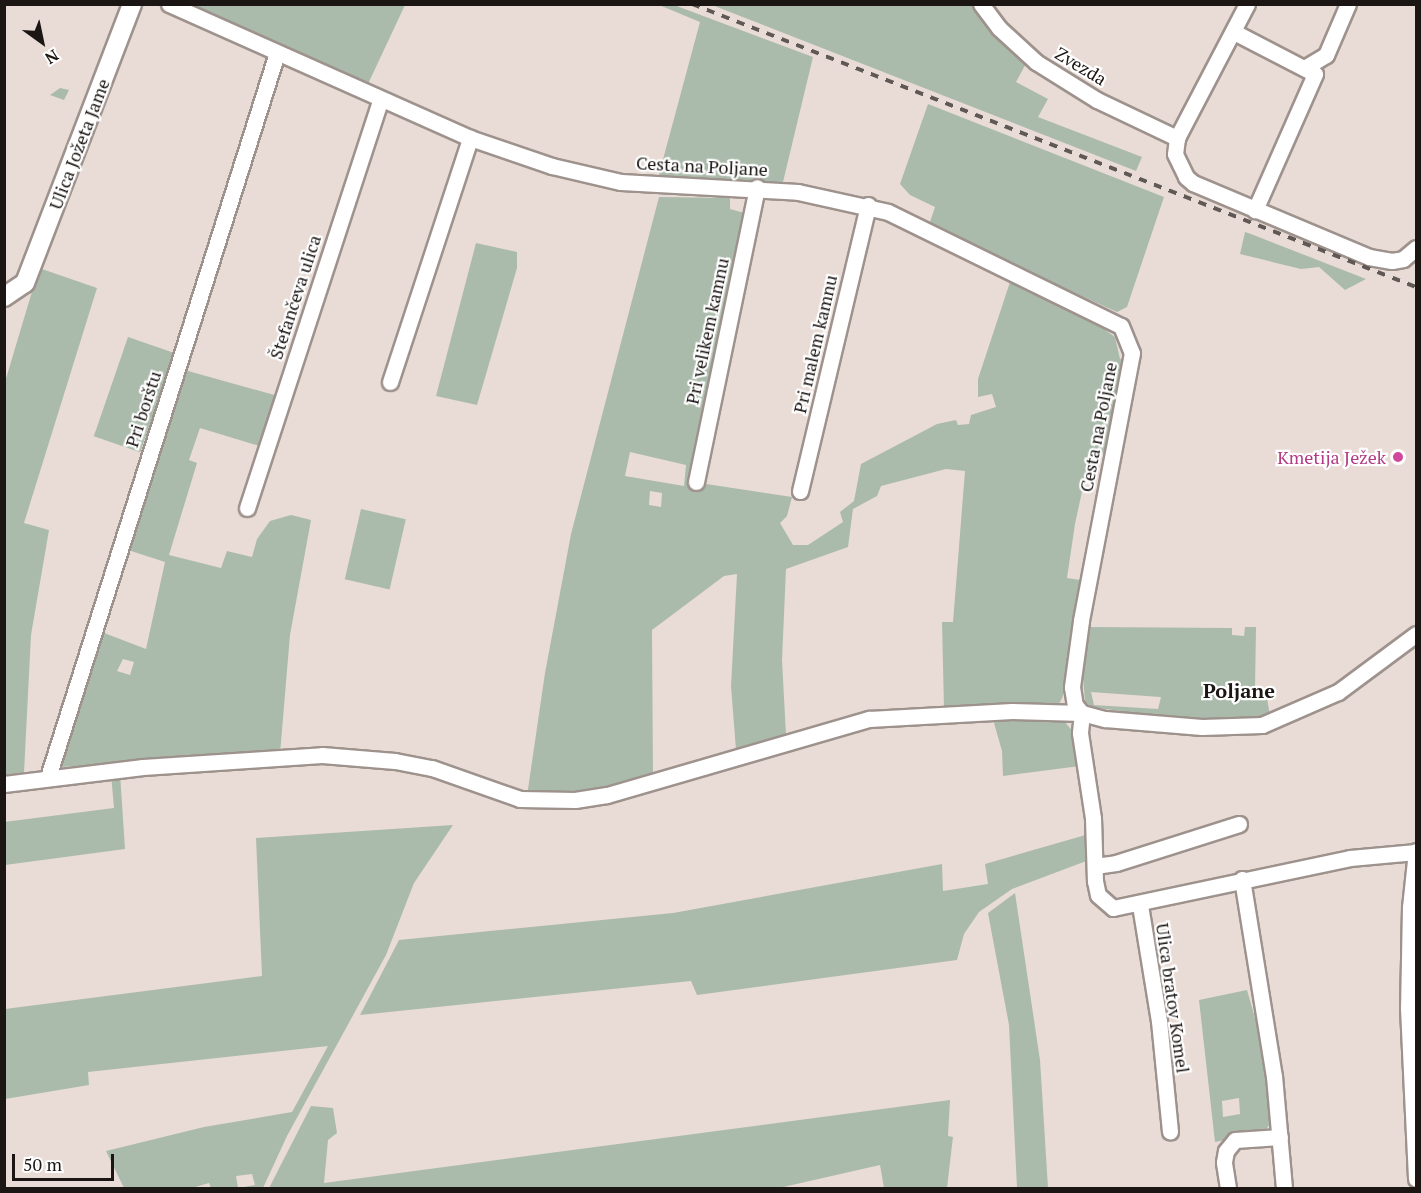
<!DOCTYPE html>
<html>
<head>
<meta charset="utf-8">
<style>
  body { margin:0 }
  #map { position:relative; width:1421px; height:1193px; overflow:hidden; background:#e9dcd6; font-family:"PT Serif",serif }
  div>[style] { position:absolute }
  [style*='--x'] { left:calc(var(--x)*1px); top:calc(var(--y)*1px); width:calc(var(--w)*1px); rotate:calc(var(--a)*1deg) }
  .green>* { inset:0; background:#abbbab; transform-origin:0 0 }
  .roads { filter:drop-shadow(2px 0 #9e928d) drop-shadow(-2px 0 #9e928d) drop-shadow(0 2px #9e928d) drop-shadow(0 -2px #9e928d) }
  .minor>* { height:15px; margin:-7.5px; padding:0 7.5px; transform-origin:7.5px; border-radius:7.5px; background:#fff }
  .tertiary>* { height:18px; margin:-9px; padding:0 9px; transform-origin:9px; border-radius:9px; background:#fff }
  .rail>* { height:4px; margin-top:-2px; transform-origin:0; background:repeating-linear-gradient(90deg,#605855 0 8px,transparent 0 16px) }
  .dots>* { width:16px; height:16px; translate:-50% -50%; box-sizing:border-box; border:3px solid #fff; border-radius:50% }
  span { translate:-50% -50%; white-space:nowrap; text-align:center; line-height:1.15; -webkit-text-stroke:4.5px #fff; paint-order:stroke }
  .street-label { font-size:18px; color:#1b1614 }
  .hotel-label { font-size:18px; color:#b23c85 }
  .right { translate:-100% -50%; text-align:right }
  .neighbourhood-label { font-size:20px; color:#1b1614; font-weight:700 }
  .frame { position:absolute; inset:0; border:6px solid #1b1614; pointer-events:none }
  .north { position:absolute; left:12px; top:12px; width:60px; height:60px; -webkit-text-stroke:4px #fff; paint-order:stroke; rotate:147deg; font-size:16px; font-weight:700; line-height:24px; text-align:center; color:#1b1614 }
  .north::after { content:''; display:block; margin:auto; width:21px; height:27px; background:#1b1614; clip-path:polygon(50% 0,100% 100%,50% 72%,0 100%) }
  .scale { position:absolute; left:12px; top:1154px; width:102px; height:27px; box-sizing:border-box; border:3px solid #1b1614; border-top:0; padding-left:8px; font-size:18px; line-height:21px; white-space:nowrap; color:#1b1614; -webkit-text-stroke:4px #fff; paint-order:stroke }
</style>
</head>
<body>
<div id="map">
  <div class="green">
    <div style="clip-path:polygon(194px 4px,405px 5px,368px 84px,193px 8px)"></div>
    <div style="clip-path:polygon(659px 5px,674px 5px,813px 57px,783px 182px,658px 178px,700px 22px)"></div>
    <div style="clip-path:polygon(712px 5px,974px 5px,1028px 60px,1016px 82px,1048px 99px,1038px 117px,1142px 157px,1136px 171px)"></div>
    <div style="clip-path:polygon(60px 88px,69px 90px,64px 100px,50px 95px)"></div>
    <div style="clip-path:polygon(928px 104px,1164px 197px,1127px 307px,1117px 312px,1024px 270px,930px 222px,935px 207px,910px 195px,900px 184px)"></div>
    <div style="clip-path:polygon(evenodd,659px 197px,730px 198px,730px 209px,748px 214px,693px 482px,792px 497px,787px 516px,780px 523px,793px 545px,808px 545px,843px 522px,840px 512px,854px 501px,861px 464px,937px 424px,956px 420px,958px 425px,969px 424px,971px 415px,996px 407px,992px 394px,978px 397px,978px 379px,1010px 282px,1094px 322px,1115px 337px,1120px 359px,1124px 360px,1107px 454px,1091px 450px,1075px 524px,1067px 578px,1080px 580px,1063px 696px,1058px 706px,944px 709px,942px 622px,953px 622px,965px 471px,946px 469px,881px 486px,877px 496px,853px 509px,848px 547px,786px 569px,782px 660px,786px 735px,736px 750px,731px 686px,737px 574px,724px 576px,652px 630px,653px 776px,596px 792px,527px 796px,545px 673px,571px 534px,659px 197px,630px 452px,686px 465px,684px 486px,625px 476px,630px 452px,659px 197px,650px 491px,662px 493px,661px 507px,649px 505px,650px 491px)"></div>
    <div style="clip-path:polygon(1245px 232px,1251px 234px,1366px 279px,1345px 290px,1319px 267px,1301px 269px,1240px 254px)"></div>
    <div style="clip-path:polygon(476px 243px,517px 252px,517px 268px,477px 405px,436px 396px)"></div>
    <div style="clip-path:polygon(39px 268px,97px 288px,24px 523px,49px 530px,31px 635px,24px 773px,5px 776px,5px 382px)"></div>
    <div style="left:128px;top:337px;width:49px;height:105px;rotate:19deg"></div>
    <div style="clip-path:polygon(evenodd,181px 369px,278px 396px,263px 447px,200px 428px,189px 460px,197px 463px,169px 555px,221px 568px,227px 551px,252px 557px,257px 539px,270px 521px,291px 515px,311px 520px,290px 635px,280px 754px,61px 767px,58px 762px,99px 631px,146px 649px,165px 562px,125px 549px,181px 369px,123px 659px,134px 662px,130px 675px,117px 671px,123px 659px)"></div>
    <div style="left:361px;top:509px;width:46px;height:72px;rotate:13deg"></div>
    <div style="clip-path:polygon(evenodd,1089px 627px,1232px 628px,1232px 635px,1244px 636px,1245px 627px,1256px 627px,1255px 690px,1266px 692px,1270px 716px,1208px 723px,1091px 707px,1085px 701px,1083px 678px,1089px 627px,1091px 692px,1160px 697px,1161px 697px,1158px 709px,1094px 705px,1091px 692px)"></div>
    <div style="clip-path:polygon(992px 716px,1064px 721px,1074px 733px,1080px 766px,1003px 776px,1002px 751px)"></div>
    <div style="clip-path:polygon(120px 773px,125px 849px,5px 865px,4px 822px,114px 808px,111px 774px)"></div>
    <div style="clip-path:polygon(evenodd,453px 825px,414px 883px,386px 955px,287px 1136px,263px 1188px,211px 1188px,209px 1183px,192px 1188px,124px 1188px,106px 1151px,204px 1127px,292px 1112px,328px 1046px,88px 1072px,89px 1085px,5px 1099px,5px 1009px,262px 976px,256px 838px,453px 825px,252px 1174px,255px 1185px,238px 1188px,236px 1176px,252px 1174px)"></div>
    <div style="clip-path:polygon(1089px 834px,1089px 860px,1012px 889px,979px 912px,964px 934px,957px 960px,697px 995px,691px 981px,360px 1015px,399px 940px,673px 913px,942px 864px,943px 891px,988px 884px,985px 864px)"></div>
    <div style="clip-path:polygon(1015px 893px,1040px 1060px,1048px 1188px,1017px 1188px,1009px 1025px,988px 913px)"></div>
    <div style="clip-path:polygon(evenodd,1247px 990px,1265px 1053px,1273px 1120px,1264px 1132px,1215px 1142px,1199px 1000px,1247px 990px,1239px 1098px,1240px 1114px,1223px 1117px,1222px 1101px,1239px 1098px)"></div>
    <div style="clip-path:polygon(950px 1100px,948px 1136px,953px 1137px,947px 1188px,884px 1188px,880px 1165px,779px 1188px,269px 1188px,311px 1106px,333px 1108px,337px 1133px,328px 1140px,324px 1183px)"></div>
  </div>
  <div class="roads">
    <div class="minor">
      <div style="--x:169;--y:4;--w:329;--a:24"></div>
      <div style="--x:470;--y:138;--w:87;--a:18.9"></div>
      <div style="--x:552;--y:166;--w:71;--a:13.1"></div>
      <div style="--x:621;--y:182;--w:177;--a:3.2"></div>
      <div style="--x:798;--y:192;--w:92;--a:12.5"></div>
      <div style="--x:888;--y:212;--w:259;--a:26.1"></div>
      <div style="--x:1121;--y:326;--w:29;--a:68"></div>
      <div style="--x:1132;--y:353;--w:273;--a:100.8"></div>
      <div style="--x:1081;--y:621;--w:67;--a:97.8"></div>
      <div style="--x:1072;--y:687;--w:18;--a:81"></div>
      <div style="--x:1075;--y:705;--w:11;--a:49"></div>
      <div style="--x:1082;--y:713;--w:24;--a:15"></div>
      <div style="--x:1105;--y:719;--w:97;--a:4.7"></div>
      <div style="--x:1202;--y:727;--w:60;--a:-1.9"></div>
      <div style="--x:1262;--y:725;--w:83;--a:-23.5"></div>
      <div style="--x:1338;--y:692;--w:97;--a:-36.6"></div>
      <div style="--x:981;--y:4;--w:30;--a:53"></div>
      <div style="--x:999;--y:28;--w:50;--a:42.6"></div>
      <div style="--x:1036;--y:62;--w:72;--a:31.9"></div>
      <div style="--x:1097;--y:100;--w:89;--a:25.4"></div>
      <div style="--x:1247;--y:4;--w:151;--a:117.6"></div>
      <div style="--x:1177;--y:138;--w:16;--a:97"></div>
      <div style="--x:1175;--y:154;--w:25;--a:64"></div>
      <div style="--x:1186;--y:177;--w:9;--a:41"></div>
      <div style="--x:1193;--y:183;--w:191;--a:22.8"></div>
      <div style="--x:1369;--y:257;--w:23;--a:10"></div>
      <div style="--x:1392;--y:261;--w:11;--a:-10"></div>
      <div style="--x:1403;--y:259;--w:17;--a:-40"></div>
      <div style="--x:1234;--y:32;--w:91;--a:27.4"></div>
      <div style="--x:1315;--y:74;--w:149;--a:113.8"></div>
      <div style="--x:1306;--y:67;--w:23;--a:-31"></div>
      <div style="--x:1326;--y:55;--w:56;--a:-66.7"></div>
      <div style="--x:390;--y:382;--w:257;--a:-71.8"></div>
      <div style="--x:696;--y:482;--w:301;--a:-78.3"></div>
      <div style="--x:800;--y:491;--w:294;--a:-76.6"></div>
      <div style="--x:247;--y:508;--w:430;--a:-71.9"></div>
      <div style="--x:1082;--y:713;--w:20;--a:96"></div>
      <div style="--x:1080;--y:733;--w:86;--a:81.3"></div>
      <div style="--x:1093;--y:818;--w:63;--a:88.2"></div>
      <div style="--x:1095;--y:881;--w:14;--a:78"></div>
      <div style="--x:1098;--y:895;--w:20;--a:41"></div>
      <div style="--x:1113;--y:908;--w:242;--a:-11.9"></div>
      <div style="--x:1350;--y:858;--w:66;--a:-5.2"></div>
      <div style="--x:48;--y:777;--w:759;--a:-72.45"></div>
      <div style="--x:4;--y:784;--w:140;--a:-7"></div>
      <div style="--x:143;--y:767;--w:179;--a:-3.8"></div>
      <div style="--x:322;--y:755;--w:73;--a:4.7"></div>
      <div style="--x:395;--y:761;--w:38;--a:11"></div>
      <div style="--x:432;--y:768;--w:93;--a:19.4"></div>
      <div style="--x:520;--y:799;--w:55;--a:1"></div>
      <div style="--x:575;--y:800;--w:32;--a:-9"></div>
      <div style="--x:607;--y:795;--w:273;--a:-16.2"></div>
      <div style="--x:869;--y:719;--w:143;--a:-3.2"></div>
      <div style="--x:1012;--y:711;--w:70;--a:1.6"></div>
      <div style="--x:1416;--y:851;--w:56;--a:96.1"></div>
      <div style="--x:1410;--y:907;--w:101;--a:91.1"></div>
      <div style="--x:1408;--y:1008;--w:171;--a:87.3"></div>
      <div style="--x:1095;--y:866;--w:21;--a:-8"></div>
      <div style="--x:1116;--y:863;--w:129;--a:-17.6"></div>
      <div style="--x:1242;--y:879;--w:200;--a:80.8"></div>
      <div style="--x:1274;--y:1076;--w:112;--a:84.9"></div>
      <div style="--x:1140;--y:905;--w:118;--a:80.7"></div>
      <div style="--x:1159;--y:1021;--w:111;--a:84.3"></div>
      <div style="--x:1228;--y:1188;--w:26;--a:-99"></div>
      <div style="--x:1224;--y:1162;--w:11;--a:-80"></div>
      <div style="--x:1226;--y:1151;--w:14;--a:-51"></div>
      <div style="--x:1235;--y:1140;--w:45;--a:-3.8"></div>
    </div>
    <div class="tertiary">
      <div style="--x:4;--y:297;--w:25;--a:-34"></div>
      <div style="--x:25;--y:283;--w:299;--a:-69"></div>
    </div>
  </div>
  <div class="rail">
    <div style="--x:692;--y:4;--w:777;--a:21.35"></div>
  </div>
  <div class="dots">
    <div style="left:1398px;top:457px;background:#d1479c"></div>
  </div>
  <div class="street-label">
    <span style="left:1081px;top:66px;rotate:31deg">Zvezda</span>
    <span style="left:79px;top:144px;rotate:-69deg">Ulica Jožeta Jame</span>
    <span style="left:702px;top:166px;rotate:3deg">Cesta na Poljane</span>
    <span style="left:295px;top:297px;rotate:-72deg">Štefančeva ulica</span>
    <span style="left:707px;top:331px;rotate:-78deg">Pri velikem kamnu</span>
    <span style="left:815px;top:344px;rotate:-77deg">Pri malem kamnu</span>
    <span style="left:143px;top:409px;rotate:-72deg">Pri borštu</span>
    <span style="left:1098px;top:427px;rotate:-79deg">Cesta na Poljane</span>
    <span style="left:1173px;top:998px;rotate:82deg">Ulica bratov Komel</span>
  </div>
  <div class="hotel-label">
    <span class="right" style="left:1386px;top:457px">Kmetija Ježek</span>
  </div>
  <div class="neighbourhood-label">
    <span style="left:1239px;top:690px">Poljane</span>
  </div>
  <div class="frame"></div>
  <div class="north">N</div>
  <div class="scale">50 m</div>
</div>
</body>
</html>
